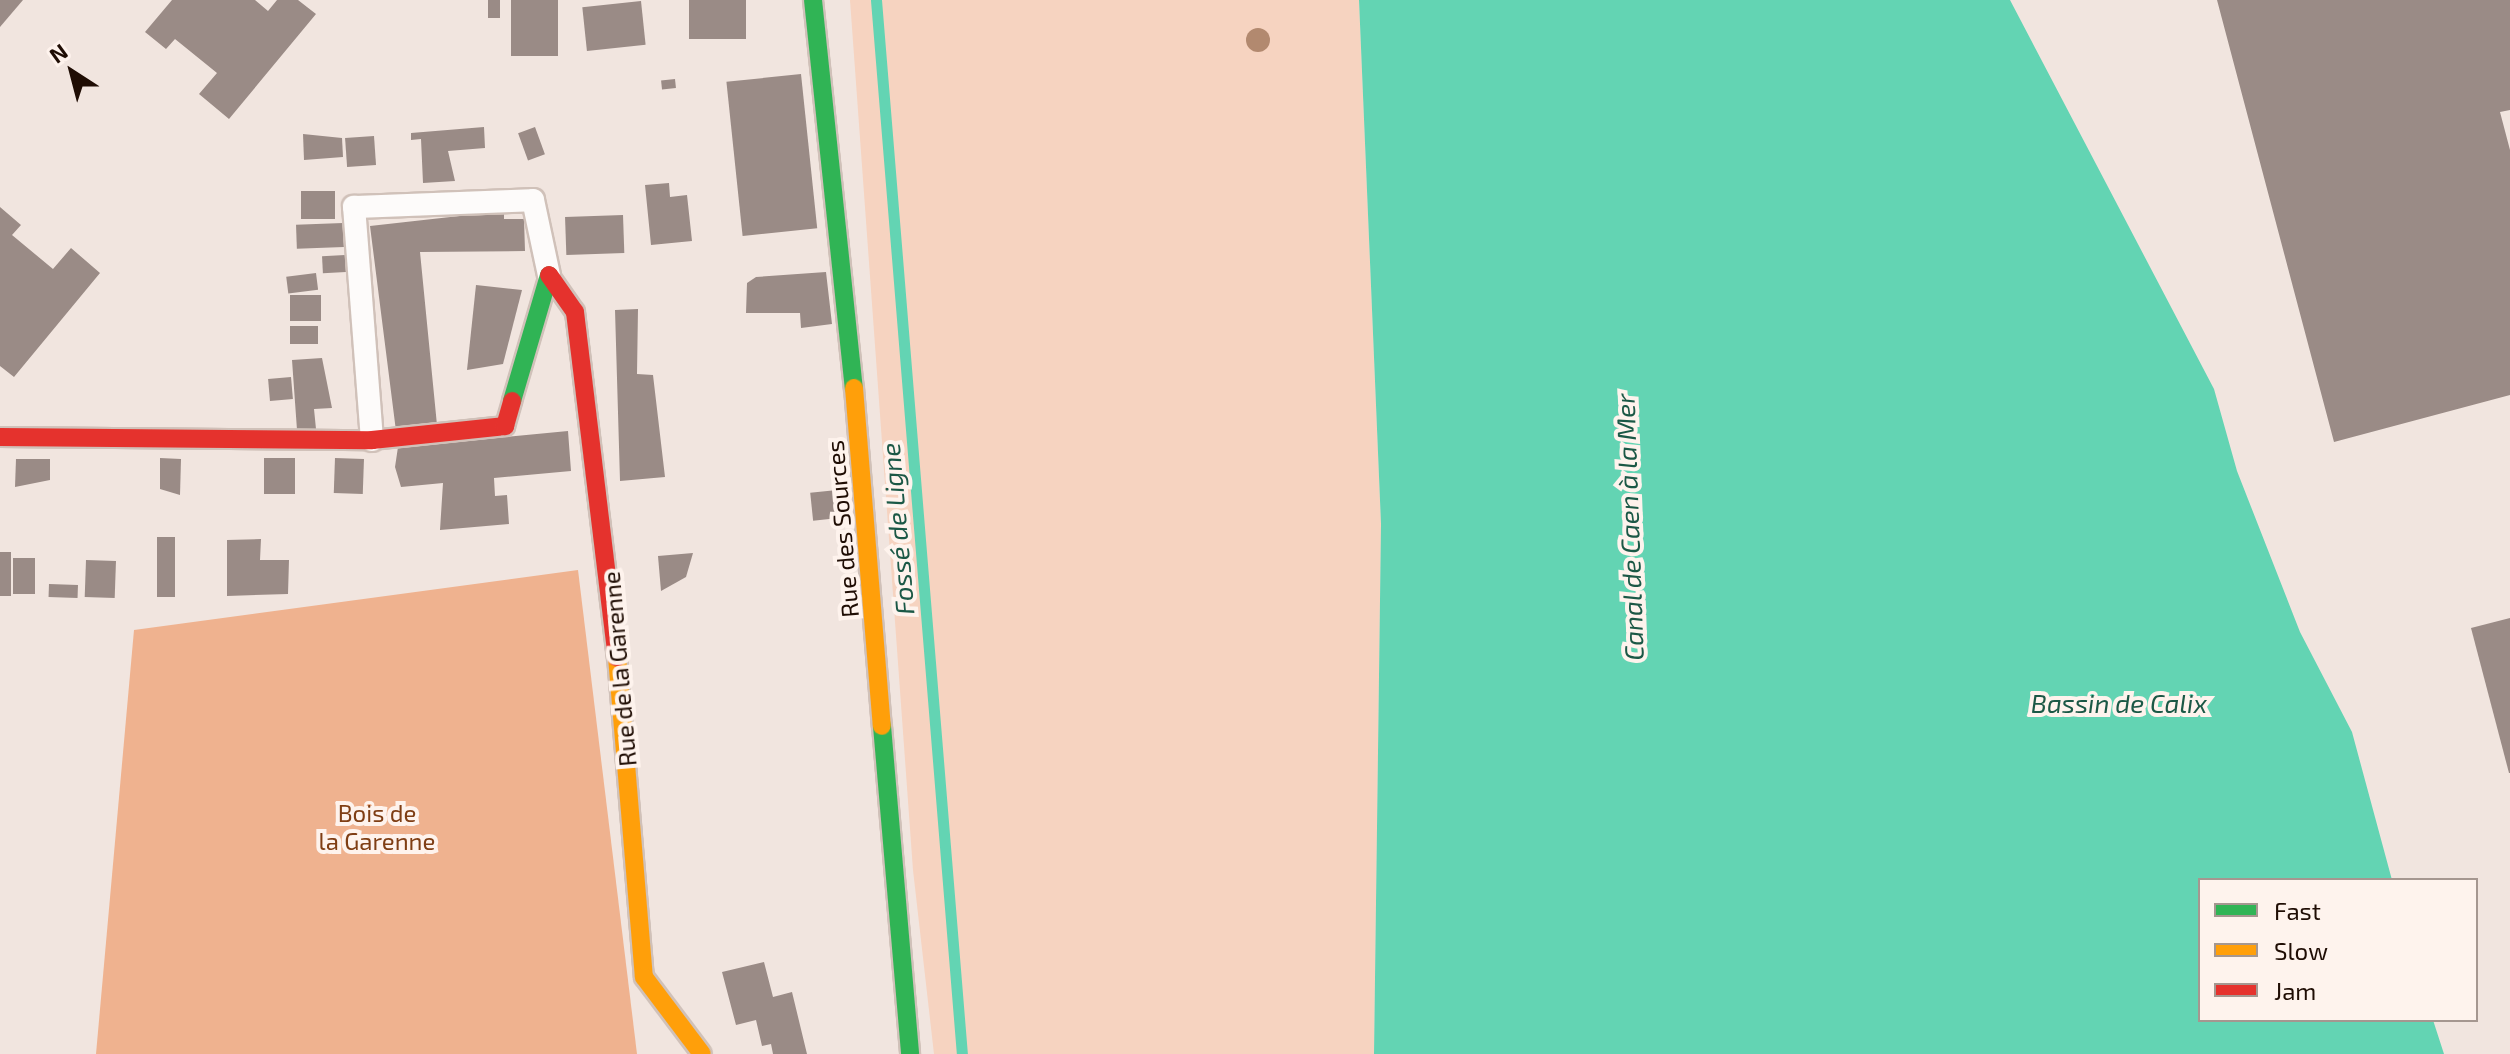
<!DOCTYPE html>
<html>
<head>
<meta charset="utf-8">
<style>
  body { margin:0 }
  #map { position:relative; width:2510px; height:1054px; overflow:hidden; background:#f1e5df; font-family:"Exo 2",sans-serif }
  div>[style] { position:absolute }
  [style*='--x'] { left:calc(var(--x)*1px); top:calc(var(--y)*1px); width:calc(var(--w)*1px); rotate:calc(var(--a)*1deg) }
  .green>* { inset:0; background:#f6d3c0 }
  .forest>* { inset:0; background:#efb28f }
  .water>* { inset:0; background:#63d4b3 }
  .stream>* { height:11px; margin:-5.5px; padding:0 5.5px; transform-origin:5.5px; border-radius:5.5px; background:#63d4b3 }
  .building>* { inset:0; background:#9a8b86; transform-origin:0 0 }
  .roads { filter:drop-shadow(2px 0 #d0c1b9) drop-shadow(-2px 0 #d0c1b9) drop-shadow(0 2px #d0c1b9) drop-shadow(0 -2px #d0c1b9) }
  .lane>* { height:22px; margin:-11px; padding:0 11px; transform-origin:11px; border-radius:11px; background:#fdfbfa }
  .fast>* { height:18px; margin:-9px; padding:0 9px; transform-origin:9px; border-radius:9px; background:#30b455 }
  .slow>* { height:18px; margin:-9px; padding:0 9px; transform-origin:9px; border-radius:9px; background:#ff9f0a }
  .jam>* { height:18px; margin:-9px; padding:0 9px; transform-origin:9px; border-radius:9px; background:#e5322d }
  .trees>* { width:24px; height:24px; margin:-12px; border-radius:50%; background:#b2896f }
  span { translate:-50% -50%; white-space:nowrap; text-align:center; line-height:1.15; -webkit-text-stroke:8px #fef3ed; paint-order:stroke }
  .street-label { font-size:24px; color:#1f0d04 }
  .park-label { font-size:24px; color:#7f3e14 }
  .water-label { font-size:26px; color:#1b5846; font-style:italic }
  .legend { position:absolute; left:2198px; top:878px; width:280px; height:144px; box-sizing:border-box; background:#fef3ed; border:2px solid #a59790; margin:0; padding:10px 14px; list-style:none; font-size:24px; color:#1f0d04 }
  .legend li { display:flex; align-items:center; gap:16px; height:40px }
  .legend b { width:40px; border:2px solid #a59790 }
  .north { position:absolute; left:32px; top:32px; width:80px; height:80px; -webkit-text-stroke:6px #fef3ed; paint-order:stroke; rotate:324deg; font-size:22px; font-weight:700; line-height:32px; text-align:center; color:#1f0d04 }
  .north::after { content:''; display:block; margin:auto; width:28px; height:36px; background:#1f0d04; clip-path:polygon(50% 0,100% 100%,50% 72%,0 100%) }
</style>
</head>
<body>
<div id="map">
  <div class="green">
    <div style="clip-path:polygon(850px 0,1359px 0,1381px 524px,1374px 1054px,934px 1054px,913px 870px)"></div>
  </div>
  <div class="forest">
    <div style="clip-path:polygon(578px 570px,637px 1054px,96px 1054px,134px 630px)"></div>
  </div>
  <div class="water">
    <div style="clip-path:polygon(1359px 0,2010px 0,2214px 389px,2237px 471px,2300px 632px,2352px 732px,2392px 880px,2200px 880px,2200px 1020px,2433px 1020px,2444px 1054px,1374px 1054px,1381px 524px)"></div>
  </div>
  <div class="stream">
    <div style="--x:876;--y:0;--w:1058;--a:85.34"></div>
  </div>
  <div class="building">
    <div style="clip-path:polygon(0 0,23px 0,0 27px)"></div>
    <div style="clip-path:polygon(172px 0,255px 0,268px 11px,277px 0,298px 0,316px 14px,229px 119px,199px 94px,217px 73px,175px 39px,166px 49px,145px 32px)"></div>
    <div style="left:488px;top:0;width:12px;height:18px"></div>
    <div style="left:511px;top:0;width:47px;height:56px"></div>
    <div style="left:689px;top:0;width:57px;height:39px"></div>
    <div style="clip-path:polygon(2217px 0,2510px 0,2510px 110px,2500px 112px,2510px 150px,2510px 395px,2334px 442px)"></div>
    <div style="left:641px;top:1px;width:44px;height:59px;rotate:84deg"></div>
    <div style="left:801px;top:74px;width:155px;height:75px;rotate:84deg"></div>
    <div style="left:675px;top:79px;width:9px;height:14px;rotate:84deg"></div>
    <div style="clip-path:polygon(484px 127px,485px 148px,448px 151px,455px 181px,423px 183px,421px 139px,411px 140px,411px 133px)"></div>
    <div style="left:535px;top:127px;width:29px;height:18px;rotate:70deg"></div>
    <div style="clip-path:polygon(303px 134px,342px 138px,343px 157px,304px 160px)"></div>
    <div style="left:374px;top:136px;width:29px;height:29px;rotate:86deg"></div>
    <div style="clip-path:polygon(669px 183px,670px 197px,687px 195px,692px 241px,651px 245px,645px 185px)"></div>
    <div style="left:335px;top:191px;width:28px;height:34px;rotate:90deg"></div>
    <div style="clip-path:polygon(0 207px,21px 225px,12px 235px,53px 269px,71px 248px,100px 273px,14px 377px,0 366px)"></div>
    <div style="clip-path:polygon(504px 211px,504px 219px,524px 219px,525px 251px,420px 252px,437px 425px,396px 431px,370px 226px)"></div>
    <div style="left:623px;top:215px;width:38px;height:58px;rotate:88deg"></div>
    <div style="left:343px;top:223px;width:24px;height:47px;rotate:88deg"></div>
    <div style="left:345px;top:255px;width:17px;height:23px;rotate:87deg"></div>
    <div style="clip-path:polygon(826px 272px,832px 324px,801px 328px,800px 313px,746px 313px,747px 283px,756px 277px)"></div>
    <div style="left:316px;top:273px;width:17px;height:30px;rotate:83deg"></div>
    <div style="clip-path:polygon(476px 285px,522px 290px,503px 364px,467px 370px)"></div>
    <div style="left:321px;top:295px;width:26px;height:31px;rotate:90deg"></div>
    <div style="clip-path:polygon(638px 309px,637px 374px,653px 375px,665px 477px,620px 481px,615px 310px)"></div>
    <div style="left:290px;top:326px;width:28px;height:18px"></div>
    <div style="clip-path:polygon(322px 358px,332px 408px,314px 409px,316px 429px,297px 430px,292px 360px)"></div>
    <div style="left:291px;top:377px;width:22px;height:23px;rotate:85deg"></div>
    <div style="clip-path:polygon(568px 431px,571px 471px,494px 478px,495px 496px,507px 495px,509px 524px,440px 530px,443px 483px,401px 487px,395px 467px,398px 447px)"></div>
    <div style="clip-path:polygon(160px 458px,181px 459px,180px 495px,160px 489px)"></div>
    <div style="left:264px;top:458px;width:31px;height:36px"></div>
    <div style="left:335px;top:458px;width:29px;height:35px;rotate:2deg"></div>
    <div style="clip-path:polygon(16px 459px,50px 459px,50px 480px,15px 487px)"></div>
    <div style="left:847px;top:489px;width:28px;height:37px;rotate:84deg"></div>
    <div style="left:157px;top:537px;width:18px;height:60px"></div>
    <div style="clip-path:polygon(261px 539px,260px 560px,289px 560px,288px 594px,227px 596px,227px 540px)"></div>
    <div style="left:0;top:552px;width:11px;height:44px"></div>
    <div style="clip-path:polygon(693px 553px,686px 577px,661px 591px,658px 556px)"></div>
    <div style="left:13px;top:558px;width:22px;height:36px"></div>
    <div style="left:86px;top:560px;width:30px;height:37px;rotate:2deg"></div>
    <div style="left:49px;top:584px;width:29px;height:13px;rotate:2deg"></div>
    <div style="clip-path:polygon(2510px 618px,2510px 773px,2509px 773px,2471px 628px)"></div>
    <div style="clip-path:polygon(764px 962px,773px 997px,792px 992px,807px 1054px,773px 1054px,771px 1044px,762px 1046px,756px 1020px,736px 1025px,722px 972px)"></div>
  </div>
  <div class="roads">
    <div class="lane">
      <div style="--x:372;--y:440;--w:234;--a:-94.4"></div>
      <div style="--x:354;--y:207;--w:179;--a:-2.2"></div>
      <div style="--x:533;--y:200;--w:77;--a:78"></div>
    </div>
    <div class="fast">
      <div style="--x:813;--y:0;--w:390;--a:84"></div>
      <div style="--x:512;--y:401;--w:131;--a:-73.6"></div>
      <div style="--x:882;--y:726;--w:329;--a:85.1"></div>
    </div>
    <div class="slow">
      <div style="--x:854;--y:388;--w:339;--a:85.3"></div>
      <div style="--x:617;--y:657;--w:321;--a:85.2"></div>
      <div style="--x:644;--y:977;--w:96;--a:53"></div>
    </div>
    <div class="jam">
      <div style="--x:549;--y:275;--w:45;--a:54.9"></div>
      <div style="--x:575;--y:312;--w:348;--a:83.1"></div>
      <div style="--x:0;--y:437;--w:372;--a:0.5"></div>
      <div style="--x:372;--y:440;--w:134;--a:-6"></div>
      <div style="--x:505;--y:426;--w:26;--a:-74"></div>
    </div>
  </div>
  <div class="trees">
    <div style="left:1258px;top:40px"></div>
  </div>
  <div class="street-label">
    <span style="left:842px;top:529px;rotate:-95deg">Rue des Sources</span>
    <span style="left:619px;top:669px;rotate:-95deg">Rue de la Garenne</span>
  </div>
  <div class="park-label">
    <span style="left:377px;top:827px">Bois de<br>la Garenne</span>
  </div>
  <div class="water-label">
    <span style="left:1629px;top:527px;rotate:-92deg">Canal de Caen à la Mer</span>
    <span style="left:897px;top:529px;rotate:-95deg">Fossé de Ligne</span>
    <span style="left:2119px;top:703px">Bassin de Calix</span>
  </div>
  <ul class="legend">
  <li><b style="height:10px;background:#30b455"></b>Fast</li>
  <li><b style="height:10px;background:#ff9f0a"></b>Slow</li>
  <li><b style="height:10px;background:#e5322d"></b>Jam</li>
  </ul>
  <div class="north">N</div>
</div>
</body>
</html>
